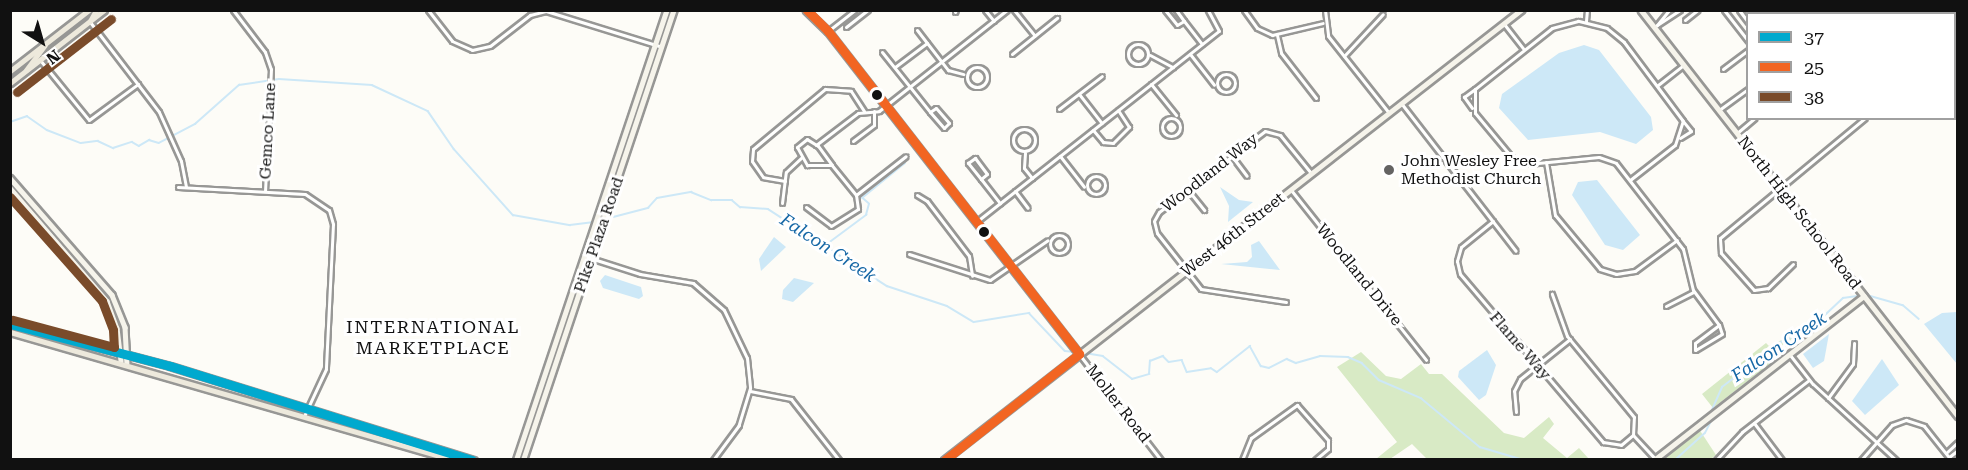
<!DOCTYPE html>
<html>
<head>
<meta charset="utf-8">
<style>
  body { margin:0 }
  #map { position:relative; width:1968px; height:470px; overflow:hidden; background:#fdfcf7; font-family:"Roboto Serif",serif }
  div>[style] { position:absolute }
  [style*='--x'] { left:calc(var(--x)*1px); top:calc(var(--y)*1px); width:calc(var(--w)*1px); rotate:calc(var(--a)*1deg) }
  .forest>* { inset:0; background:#d8eac5 }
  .water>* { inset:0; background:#cde8f7 }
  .stream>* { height:1.5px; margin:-0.75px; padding:0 0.75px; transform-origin:0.75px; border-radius:0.75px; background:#cde8f7 }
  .roads { filter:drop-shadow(2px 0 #979795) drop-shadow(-2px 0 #979795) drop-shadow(0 2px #979795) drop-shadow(0 -2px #979795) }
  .street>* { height:3px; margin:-1.5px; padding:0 1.5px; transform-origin:1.5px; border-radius:1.5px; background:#fffffe }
  .street>.ring { margin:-1.5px; padding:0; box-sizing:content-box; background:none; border:3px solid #fffffe; border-radius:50% }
  .secondary>* { height:4.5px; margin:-2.25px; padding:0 2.25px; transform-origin:2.25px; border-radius:2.25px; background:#f6f4eb }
  .primary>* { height:5px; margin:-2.5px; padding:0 2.5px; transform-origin:2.5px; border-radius:2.5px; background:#ede9dc }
  .highway>* { height:6px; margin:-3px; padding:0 3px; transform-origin:3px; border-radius:3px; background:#eae1d8 }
  .bus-1>* { height:9px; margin:-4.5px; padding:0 4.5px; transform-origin:4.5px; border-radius:4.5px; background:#00a9ce }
  .bus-2>* { height:9px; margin:-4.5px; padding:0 4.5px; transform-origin:4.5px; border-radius:4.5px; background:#f26522 }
  .bus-3>* { height:9px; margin:-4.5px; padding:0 4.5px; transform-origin:4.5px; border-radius:4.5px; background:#7a4b2a }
  .dots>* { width:16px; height:16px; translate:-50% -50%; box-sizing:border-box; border:3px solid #fff; border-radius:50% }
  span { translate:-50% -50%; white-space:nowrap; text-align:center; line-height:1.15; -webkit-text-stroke:6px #fff; paint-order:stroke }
  .street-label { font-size:16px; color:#111 }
  .poi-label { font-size:16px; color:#111 }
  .left { translate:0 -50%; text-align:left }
  .water-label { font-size:18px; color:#1768a6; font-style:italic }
  .neighbourhood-label { font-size:18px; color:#111; letter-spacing:1.5px }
  .frame { position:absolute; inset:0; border:12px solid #111; pointer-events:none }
  .legend { position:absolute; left:1746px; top:12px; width:210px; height:108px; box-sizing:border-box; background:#fff; border:2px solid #a0a0a0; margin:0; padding:8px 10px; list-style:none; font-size:18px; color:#111 }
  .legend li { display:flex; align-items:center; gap:12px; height:30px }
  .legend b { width:30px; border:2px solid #a0a0a0 }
  .north { position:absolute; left:12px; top:12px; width:60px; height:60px; -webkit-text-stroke:4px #fff; paint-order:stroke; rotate:143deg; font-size:16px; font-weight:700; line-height:24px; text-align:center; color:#111 }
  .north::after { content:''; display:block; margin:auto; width:21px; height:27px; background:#111; clip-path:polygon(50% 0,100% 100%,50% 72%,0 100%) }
</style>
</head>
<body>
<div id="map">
  <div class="forest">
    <div style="clip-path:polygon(1796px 333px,1776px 359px,1713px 408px,1702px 394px,1766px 343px,1769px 346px)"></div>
    <div style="clip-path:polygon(1361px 352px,1386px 376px,1401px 379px,1421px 364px,1429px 374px,1442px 374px,1504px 433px,1524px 438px,1549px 417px,1554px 424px,1543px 438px,1567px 458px,1579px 448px,1589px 459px,1427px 459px,1412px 444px,1390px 459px,1376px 459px,1397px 442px,1337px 367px)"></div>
    <div style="clip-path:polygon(1699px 429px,1716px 455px,1711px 459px,1659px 459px)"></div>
  </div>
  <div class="water">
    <div style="clip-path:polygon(1584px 45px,1599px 50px,1651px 117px,1653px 130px,1636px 144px,1600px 132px,1528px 140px,1499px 108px,1502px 94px,1559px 53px)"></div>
    <div style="clip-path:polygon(1597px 180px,1640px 235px,1623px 250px,1605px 245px,1572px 195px,1578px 182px)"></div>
    <div style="clip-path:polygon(1220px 187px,1239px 200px,1253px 202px,1228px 222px,1229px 206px)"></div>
    <div style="clip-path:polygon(774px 237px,786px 247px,761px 271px,759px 259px)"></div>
    <div style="clip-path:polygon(1259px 241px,1280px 270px,1221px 264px,1247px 262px,1252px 257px,1251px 245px)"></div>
    <div style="clip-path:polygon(605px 275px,641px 287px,643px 296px,639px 299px,603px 288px,600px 281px)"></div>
    <div style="clip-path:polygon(794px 278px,814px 283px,793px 302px,782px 299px,783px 290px)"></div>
    <div style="clip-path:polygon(1957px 312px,1958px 312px,1957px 364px,1924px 324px,1942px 313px)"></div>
    <div style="clip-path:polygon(1829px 334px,1824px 361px,1813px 368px,1803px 354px)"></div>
    <div style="clip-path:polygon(1487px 350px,1496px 365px,1486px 395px,1479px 400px,1458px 377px,1459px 371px)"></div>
    <div style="clip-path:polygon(1882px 359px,1899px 385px,1865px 415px,1852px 401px)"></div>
  </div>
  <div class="stream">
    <div style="--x:10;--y:122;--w:18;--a:-19"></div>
    <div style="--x:27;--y:116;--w:24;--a:35"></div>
    <div style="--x:47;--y:130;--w:36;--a:21"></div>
    <div style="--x:81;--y:143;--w:17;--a:-7"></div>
    <div style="--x:98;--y:141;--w:17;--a:25"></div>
    <div style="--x:113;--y:148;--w:20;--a:-18"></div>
    <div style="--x:132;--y:142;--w:8;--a:30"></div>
    <div style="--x:139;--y:146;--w:12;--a:-31"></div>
    <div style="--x:149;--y:140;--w:10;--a:17"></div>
    <div style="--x:159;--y:143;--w:41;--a:-27.8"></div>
    <div style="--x:195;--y:124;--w:59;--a:-41.6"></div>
    <div style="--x:239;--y:85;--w:40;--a:-8.5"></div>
    <div style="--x:279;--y:79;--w:93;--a:3.7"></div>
    <div style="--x:372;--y:85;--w:62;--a:24.9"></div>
    <div style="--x:428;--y:111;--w:46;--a:55.6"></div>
    <div style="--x:454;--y:149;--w:89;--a:48.2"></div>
    <div style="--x:513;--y:215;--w:58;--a:10"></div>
    <div style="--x:570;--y:225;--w:24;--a:-7"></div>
    <div style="--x:598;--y:221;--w:52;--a:-14.6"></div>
    <div style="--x:648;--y:208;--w:13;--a:-48"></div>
    <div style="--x:657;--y:198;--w:35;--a:-10"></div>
    <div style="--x:691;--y:192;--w:22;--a:22"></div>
    <div style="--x:711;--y:200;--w:21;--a:0"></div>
    <div style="--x:732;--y:200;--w:11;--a:41"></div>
    <div style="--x:740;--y:207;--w:28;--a:4"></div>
    <div style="--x:768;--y:209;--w:142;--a:32.9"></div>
    <div style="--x:887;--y:286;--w:63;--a:18.4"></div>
    <div style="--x:947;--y:306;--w:31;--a:31"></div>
    <div style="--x:974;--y:322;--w:56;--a:-9.3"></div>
    <div style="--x:1029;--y:313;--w:52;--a:46.5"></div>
    <div style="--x:1065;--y:351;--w:10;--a:6"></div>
    <div style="--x:827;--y:244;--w:49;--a:-36.6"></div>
    <div style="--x:866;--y:215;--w:11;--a:-75"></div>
    <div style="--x:869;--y:204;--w:9;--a:-139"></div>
    <div style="--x:862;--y:198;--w:55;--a:-39.1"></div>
    <div style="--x:1867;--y:295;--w:37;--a:16"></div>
    <div style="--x:1903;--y:305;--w:21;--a:41"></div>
    <div style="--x:1085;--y:353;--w:18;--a:9"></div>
    <div style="--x:1103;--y:356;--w:37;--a:38"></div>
    <div style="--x:1132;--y:379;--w:18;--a:-16"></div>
    <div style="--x:1149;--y:374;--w:13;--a:-86"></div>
    <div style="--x:1150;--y:361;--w:14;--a:-21"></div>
    <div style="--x:1163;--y:356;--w:8;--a:45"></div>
    <div style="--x:1169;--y:362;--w:13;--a:-9"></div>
    <div style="--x:1182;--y:360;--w:13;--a:67"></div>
    <div style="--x:1187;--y:372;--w:24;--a:-9"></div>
    <div style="--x:1211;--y:368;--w:7;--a:34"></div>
    <div style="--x:1217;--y:372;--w:42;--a:-38.2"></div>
    <div style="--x:1250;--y:346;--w:23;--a:61"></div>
    <div style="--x:1261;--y:366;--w:8;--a:14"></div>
    <div style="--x:1269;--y:368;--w:20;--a:-27"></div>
    <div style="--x:1287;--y:359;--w:10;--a:24"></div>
    <div style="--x:1296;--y:363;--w:25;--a:-16"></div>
    <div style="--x:1320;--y:356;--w:28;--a:2"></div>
    <div style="--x:1348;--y:357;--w:15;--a:23"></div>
    <div style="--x:1362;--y:363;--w:24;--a:45"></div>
    <div style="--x:1379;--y:380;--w:46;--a:23.2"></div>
    <div style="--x:1421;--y:398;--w:77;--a:39.7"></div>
    <div style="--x:1480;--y:447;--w:46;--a:16.5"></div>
    <div style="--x:1711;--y:412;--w:27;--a:-66"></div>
    <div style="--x:1722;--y:387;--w:78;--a:-37.2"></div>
    <div style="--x:1784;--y:340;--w:26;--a:-21"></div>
    <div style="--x:1808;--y:331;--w:48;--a:-43.3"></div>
    <div style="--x:1843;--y:298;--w:14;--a:-8"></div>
    <div style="--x:1675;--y:460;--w:40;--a:-42"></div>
    <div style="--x:1705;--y:433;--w:18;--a:-63"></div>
  </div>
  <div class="roads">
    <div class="street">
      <div style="--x:233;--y:10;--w:53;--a:52.7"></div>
      <div style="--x:265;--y:52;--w:18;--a:71"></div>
      <div style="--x:271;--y:69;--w:122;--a:92.8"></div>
      <div style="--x:428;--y:10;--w:39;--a:52"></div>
      <div style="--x:452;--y:41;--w:22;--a:24"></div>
      <div style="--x:472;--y:50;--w:18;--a:-13"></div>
      <div style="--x:490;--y:46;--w:51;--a:-37.8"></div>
      <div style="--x:530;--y:15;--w:16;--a:-14"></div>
      <div style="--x:546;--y:11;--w:121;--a:17.2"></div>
      <div style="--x:985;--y:10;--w:14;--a:51"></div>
      <div style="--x:1014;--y:10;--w:33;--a:51"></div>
      <div style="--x:1165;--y:10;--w:19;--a:51"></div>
      <div style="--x:1177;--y:25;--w:8;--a:-30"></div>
      <div style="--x:1184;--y:21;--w:14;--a:-126"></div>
      <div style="--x:1244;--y:10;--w:22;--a:54"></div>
      <div style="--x:1257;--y:28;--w:17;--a:25"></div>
      <div style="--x:1272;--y:35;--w:52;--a:-13.2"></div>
      <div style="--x:1325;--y:10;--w:26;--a:83"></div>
      <div style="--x:1328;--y:36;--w:98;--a:51.6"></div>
      <div style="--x:1724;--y:10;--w:39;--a:52"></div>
      <div style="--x:1739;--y:10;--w:15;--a:53"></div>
      <div style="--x:955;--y:12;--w:2;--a:-63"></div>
      <div style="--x:1794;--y:14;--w:5;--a:-53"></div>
      <div style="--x:1842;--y:14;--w:5;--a:-53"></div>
      <div style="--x:1685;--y:20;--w:16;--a:-38"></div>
      <div style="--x:1184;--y:21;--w:29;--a:52"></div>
      <div style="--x:1586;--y:21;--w:11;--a:-85"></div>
      <div style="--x:90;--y:22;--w:113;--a:52.5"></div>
      <div style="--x:159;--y:112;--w:54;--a:65.8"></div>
      <div style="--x:181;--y:161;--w:26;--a:79"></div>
      <div style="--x:1504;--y:24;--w:31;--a:52"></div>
      <div style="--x:1657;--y:25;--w:19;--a:-51"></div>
      <div style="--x:846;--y:27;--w:28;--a:-38"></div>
      <div style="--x:1654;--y:27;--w:31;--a:-33"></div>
      <div style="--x:917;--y:30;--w:51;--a:52.2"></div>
      <div style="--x:948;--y:70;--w:16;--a:15"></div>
      <div style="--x:828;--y:31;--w:34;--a:-38"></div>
      <div style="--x:1277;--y:35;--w:18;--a:77"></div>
      <div style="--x:1281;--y:53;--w:57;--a:52.1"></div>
      <div class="ring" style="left:1128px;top:44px;width:17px;height:17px"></div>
      <div style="--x:882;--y:52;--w:77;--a:51.3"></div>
      <div style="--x:1012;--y:54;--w:58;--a:-38.7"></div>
      <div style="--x:1190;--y:54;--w:39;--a:52"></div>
      <div style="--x:1150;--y:55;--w:26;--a:28"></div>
      <div style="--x:1344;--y:56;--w:57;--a:-47.1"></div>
      <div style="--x:40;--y:60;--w:77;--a:50.8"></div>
      <div style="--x:89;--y:120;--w:61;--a:-36.3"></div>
      <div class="ring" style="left:967px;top:67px;width:17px;height:17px"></div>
      <div style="--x:895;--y:67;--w:40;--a:-37"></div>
      <div style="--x:1723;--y:69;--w:31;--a:-37"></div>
      <div class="ring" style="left:1217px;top:74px;width:15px;height:15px"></div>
      <div style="--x:1151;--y:84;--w:40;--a:51"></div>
      <div style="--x:1658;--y:85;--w:33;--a:-38"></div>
      <div style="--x:1079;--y:94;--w:37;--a:52"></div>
      <div style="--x:1401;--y:103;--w:187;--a:52.2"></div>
      <div style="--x:936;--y:108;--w:20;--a:49"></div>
      <div style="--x:949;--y:123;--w:7;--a:135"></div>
      <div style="--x:944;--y:128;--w:21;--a:-131"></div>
      <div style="--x:930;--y:112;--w:7;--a:-34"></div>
      <div style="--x:1472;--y:108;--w:14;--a:-126"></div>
      <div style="--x:1464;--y:97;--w:14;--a:-36"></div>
      <div style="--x:1059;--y:109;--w:54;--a:-37.5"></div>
      <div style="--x:1719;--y:110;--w:36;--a:-36"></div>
      <div class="ring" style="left:1162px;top:118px;width:15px;height:15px"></div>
      <div class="ring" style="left:1013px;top:129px;width:19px;height:19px"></div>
      <div style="--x:1093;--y:130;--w:16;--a:50"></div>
      <div style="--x:1103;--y:142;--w:10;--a:6"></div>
      <div style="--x:1113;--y:143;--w:23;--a:-45"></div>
      <div style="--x:1129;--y:127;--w:20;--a:-123"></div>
      <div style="--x:1737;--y:133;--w:23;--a:-40"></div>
      <div style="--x:1680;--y:138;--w:13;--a:-32"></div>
      <div style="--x:1691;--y:131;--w:14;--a:-129"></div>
      <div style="--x:853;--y:141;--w:26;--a:-37"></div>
      <div style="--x:874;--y:125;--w:14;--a:-90"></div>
      <div style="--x:816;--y:145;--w:53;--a:-37.3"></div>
      <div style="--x:858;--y:113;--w:21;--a:-5"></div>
      <div style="--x:879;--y:111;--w:163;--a:-38.3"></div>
      <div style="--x:1025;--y:153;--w:15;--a:94"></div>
      <div style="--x:1024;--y:168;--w:13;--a:51"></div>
      <div style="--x:1231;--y:155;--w:26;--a:53"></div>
      <div style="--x:1060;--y:156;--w:39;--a:52"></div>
      <div style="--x:975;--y:158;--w:20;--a:53"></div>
      <div style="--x:987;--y:174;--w:8;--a:140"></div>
      <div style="--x:981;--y:179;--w:21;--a:-129"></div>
      <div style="--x:968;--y:163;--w:9;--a:-36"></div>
      <div style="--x:1546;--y:162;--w:54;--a:80.4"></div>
      <div style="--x:1555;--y:215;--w:70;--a:50.2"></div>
      <div style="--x:1600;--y:269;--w:17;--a:17"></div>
      <div style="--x:1616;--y:274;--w:19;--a:-9"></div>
      <div style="--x:1635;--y:271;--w:52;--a:-36.4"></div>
      <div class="ring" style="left:1087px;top:176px;width:15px;height:15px"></div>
      <div style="--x:981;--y:179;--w:31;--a:52"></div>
      <div style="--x:1630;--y:180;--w:57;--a:-37.9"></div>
      <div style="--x:1675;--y:145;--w:25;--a:-72"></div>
      <div style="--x:1683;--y:121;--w:99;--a:-126.8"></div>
      <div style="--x:1624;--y:42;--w:22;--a:-141"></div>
      <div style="--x:1607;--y:28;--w:30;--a:-166"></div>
      <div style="--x:1578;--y:21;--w:27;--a:165"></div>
      <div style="--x:1552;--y:28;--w:98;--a:141.6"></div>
      <div style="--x:1475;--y:89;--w:24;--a:90"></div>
      <div style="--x:1475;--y:113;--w:62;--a:50.2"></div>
      <div style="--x:1515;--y:161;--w:13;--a:13"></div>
      <div style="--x:1528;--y:164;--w:71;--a:-5.6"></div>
      <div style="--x:1599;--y:157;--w:18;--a:19"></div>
      <div style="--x:1616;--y:163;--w:109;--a:52.1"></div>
      <div style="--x:1683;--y:249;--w:42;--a:76.3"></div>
      <div style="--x:1693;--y:290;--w:44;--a:53.4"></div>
      <div style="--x:785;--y:181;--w:22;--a:-170"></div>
      <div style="--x:763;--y:177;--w:19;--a:-125"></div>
      <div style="--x:752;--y:161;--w:12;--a:-85"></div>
      <div style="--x:753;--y:149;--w:94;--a:-39.8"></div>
      <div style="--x:825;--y:89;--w:26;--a:4"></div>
      <div style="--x:851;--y:91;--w:24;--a:57"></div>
      <div style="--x:178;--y:187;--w:127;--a:3.2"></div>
      <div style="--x:305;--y:194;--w:29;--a:34"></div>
      <div style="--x:329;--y:210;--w:15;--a:74"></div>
      <div style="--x:333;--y:224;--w:145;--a:92.8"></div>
      <div style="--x:326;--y:369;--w:50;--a:115"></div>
      <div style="--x:1188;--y:190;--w:26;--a:51"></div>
      <div style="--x:1291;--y:190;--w:217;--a:51.5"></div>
      <div style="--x:1015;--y:191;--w:21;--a:53"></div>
      <div style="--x:856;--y:195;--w:63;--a:-38"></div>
      <div style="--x:917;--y:195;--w:12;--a:31"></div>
      <div style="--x:927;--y:201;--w:69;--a:52.6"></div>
      <div style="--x:969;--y:256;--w:20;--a:81"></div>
      <div style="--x:782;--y:203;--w:31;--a:-83"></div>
      <div style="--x:786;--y:172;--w:21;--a:-43"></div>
      <div style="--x:806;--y:207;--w:31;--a:37"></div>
      <div style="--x:831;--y:226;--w:32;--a:-32"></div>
      <div style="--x:858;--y:209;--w:14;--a:-98"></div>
      <div style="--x:856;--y:195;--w:38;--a:-129"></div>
      <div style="--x:832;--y:165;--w:24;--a:-126"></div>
      <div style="--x:818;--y:146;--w:13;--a:-148"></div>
      <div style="--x:807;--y:139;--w:13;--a:141"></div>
      <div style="--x:797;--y:147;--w:21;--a:61"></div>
      <div style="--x:807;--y:165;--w:25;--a:0"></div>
      <div style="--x:1493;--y:221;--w:41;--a:140.9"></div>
      <div style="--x:1461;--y:247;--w:15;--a:106"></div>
      <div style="--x:1457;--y:261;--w:13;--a:77"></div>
      <div style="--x:1460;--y:274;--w:221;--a:49.6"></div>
      <div style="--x:1603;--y:442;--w:18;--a:9"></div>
      <div style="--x:1621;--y:445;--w:16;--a:-40"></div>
      <div style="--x:1633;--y:435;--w:18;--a:-87"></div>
      <div style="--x:1634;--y:417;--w:105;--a:-129.6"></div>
      <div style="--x:1567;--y:336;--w:45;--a:-109.7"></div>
      <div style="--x:976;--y:222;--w:309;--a:-38.2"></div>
      <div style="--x:1219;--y:31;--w:24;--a:-118"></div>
      <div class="ring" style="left:1050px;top:235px;width:15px;height:15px"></div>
      <div style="--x:909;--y:254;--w:85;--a:17.8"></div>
      <div style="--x:990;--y:280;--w:70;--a:-34.6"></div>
      <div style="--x:584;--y:256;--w:59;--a:17.8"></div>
      <div style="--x:640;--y:274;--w:54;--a:9.6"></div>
      <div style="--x:693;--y:283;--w:41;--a:41.1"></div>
      <div style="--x:724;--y:310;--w:53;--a:64.4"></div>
      <div style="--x:747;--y:358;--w:30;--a:84"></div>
      <div style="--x:750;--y:388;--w:39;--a:107"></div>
      <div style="--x:739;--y:425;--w:44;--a:126.6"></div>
      <div style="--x:1793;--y:264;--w:35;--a:136"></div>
      <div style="--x:1768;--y:288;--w:14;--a:172"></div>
      <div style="--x:1754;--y:290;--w:50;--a:-131.7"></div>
      <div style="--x:1721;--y:253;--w:15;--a:-94"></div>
      <div style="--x:1720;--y:238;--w:188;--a:-39.6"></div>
      <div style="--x:1286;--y:302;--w:86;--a:-171.3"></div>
      <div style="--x:1201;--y:289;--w:71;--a:-128.2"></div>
      <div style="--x:1157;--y:233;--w:12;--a:-104"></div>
      <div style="--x:1154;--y:221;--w:10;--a:-61"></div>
      <div style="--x:1159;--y:212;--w:133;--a:-37.4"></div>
      <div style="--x:1265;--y:131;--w:16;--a:15"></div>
      <div style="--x:1280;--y:135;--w:49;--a:50.8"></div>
      <div style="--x:1666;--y:306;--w:31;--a:-27"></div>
      <div style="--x:1719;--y:325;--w:9;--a:72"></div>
      <div style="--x:1722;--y:334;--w:31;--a:149"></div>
      <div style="--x:1695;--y:350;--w:7;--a:-90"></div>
      <div style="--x:1695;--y:343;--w:30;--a:-37"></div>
      <div style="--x:1079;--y:354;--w:134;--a:52.3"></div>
      <div style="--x:1790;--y:355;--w:37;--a:52"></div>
      <div style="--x:1813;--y:384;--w:113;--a:42.5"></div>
      <div style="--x:750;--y:391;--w:42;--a:11"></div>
      <div style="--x:791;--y:399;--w:78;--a:51.8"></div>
      <div style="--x:1828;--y:398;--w:42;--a:-53.7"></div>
      <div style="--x:1853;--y:364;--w:21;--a:-87"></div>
      <div style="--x:1516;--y:412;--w:21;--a:-95"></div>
      <div style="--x:1514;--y:391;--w:13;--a:-63"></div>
      <div style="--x:1520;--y:379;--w:64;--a:-38.7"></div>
      <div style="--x:1754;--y:423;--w:46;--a:52.9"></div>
      <div style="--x:1633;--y:435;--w:33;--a:47"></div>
      <div style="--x:1946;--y:453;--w:16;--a:-43"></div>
      <div style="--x:1949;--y:457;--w:11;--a:-38"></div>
      <div style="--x:1242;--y:460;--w:24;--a:-68"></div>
      <div style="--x:1251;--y:438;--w:57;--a:-35.7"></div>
      <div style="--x:1297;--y:405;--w:47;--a:48.5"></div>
      <div style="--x:1328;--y:440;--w:9;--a:90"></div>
      <div style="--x:1328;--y:449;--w:17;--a:140"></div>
      <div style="--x:1716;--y:460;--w:38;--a:-47"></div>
      <div style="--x:1742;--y:432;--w:85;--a:-37.8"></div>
      <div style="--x:1861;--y:460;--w:47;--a:-48.5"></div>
      <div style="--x:1892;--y:425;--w:15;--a:-20"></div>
      <div style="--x:1906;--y:420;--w:19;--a:18"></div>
      <div style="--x:1924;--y:426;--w:43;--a:51.5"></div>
    </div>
    <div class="secondary">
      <div style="--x:806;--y:10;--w:30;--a:44"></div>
      <div style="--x:828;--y:31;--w:409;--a:52.1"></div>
      <div style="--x:1641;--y:10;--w:515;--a:52.02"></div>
      <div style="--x:10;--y:178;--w:155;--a:48.9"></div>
      <div style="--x:112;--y:295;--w:35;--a:68"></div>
      <div style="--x:125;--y:327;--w:36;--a:87"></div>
      <div style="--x:10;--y:188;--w:149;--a:49.4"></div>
      <div style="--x:107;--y:301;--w:29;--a:70"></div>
      <div style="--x:117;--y:328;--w:33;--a:83"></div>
      <div style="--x:516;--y:460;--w:475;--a:-71.5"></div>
      <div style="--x:523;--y:460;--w:475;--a:-71.5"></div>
      <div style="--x:944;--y:460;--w:732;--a:-37.95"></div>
      <div style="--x:1654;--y:460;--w:266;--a:-38"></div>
    </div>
    <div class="primary">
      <div style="--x:90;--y:21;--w:13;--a:-61"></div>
      <div style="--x:26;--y:70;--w:31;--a:-53"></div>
      <div style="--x:10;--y:71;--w:100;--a:-37.7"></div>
      <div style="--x:10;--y:83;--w:119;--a:-37.8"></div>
      <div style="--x:10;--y:324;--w:165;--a:14.7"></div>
      <div style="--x:170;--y:366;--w:318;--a:17.2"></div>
      <div style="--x:10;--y:332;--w:461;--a:16.1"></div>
    </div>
    <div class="highway">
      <div style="--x:1943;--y:10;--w:4;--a:63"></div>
      <div style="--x:1954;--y:26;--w:5;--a:37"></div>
    </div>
  </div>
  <div class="bus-1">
    <div style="--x:10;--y:324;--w:165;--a:14.7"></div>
    <div style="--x:170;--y:366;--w:316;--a:17.3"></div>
  </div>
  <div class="bus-2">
    <div style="--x:807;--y:10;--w:30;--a:45"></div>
    <div style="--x:828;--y:31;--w:409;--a:52.1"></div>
    <div style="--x:1079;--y:354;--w:171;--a:141.7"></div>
  </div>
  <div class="bus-3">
    <div style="--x:17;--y:92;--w:119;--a:-37.8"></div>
    <div style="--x:10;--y:197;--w:139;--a:48.5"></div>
    <div style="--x:102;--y:301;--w:31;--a:69"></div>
    <div style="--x:113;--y:330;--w:17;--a:87"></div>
    <div style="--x:114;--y:347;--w:105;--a:-165"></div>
  </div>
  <div class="dots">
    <div style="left:877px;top:95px;background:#111"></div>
    <div style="left:1389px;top:170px;background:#646362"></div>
    <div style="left:984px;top:232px;background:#111"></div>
  </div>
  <div class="street-label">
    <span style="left:268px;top:131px;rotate:-87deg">Gemco Lane</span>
    <span style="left:1210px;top:173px;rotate:-38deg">Woodland Way</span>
    <span style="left:1799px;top:213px;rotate:52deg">North High School Road</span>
    <span style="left:599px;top:235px;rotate:-71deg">Pike Plaza Road</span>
    <span style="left:1233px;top:235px;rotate:-38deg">West 46th Street</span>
    <span style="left:1359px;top:275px;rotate:51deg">Woodland Drive</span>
    <span style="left:1520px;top:346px;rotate:49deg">Flame Way</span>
    <span style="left:1118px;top:404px;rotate:52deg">Moller Road</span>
  </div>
  <div class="poi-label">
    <span class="left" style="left:1401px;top:170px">John Wesley Free<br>Methodist Church</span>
  </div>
  <div class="water-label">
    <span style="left:828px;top:248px;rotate:33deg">Falcon Creek</span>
    <span style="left:1779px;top:347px;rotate:-34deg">Falcon Creek</span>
  </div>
  <div class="neighbourhood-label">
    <span style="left:433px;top:338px">INTERNATIONAL<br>MARKETPLACE</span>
  </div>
  <div class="frame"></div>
  <ul class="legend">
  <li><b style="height:8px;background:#00a9ce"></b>37</li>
  <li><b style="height:8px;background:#f26522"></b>25</li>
  <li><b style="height:8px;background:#7a4b2a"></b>38</li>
  </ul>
  <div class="north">N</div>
</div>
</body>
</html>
